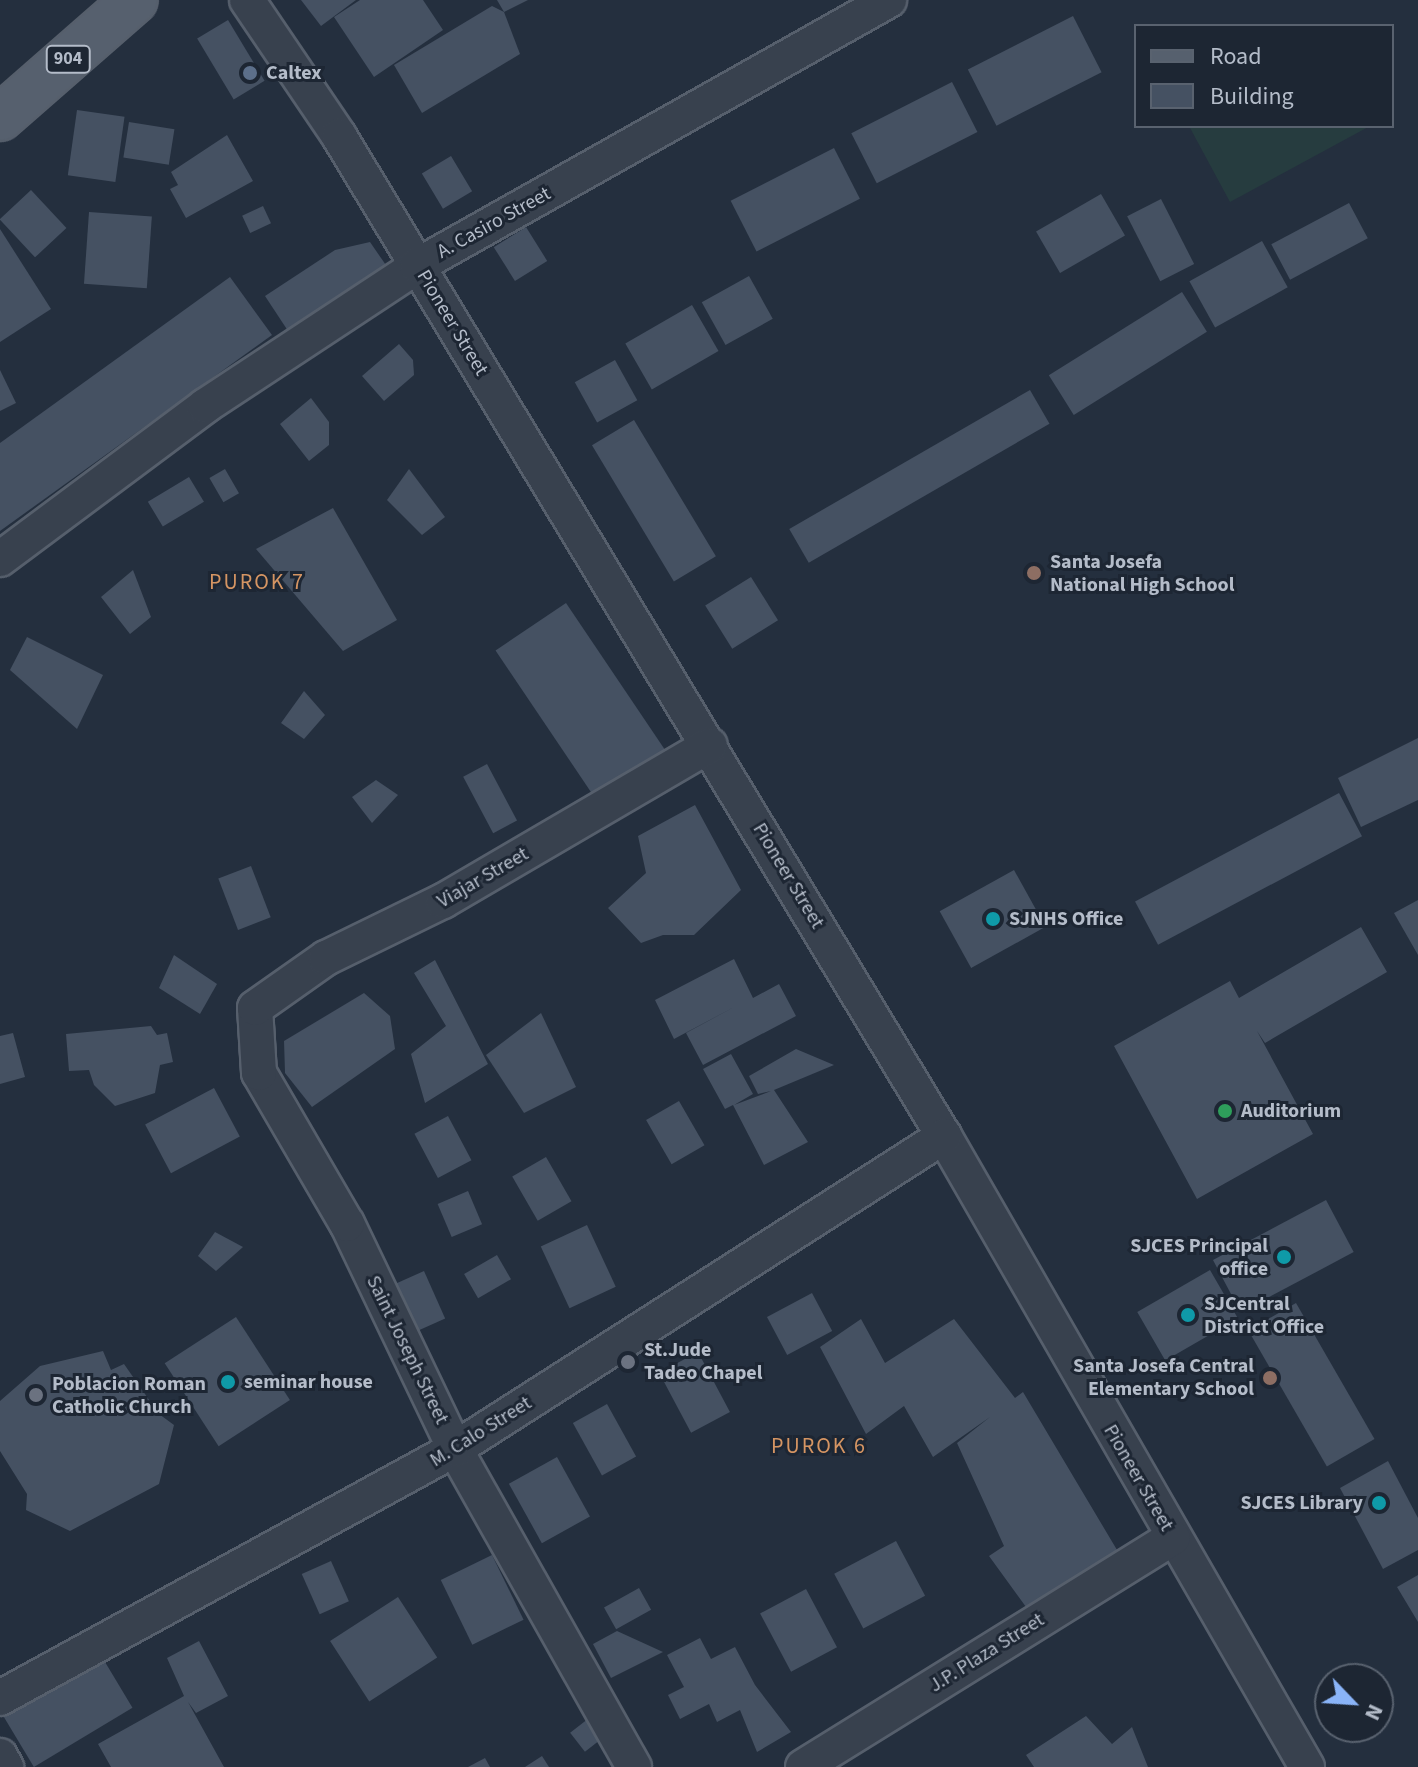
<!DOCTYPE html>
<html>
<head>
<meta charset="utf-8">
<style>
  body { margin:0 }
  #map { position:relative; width:1418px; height:1767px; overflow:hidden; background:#242f3e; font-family:"Source Sans 3",sans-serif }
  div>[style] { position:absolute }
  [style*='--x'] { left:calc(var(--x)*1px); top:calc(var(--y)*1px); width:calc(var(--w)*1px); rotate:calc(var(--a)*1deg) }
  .green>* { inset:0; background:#263c3f }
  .building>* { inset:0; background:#455162; transform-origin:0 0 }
  .roads { filter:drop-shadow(2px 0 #565f6c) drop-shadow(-2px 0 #565f6c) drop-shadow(0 2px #565f6c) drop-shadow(0 -2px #565f6c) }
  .minor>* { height:34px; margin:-17px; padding:0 17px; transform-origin:17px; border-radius:17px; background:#38414e }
  .primary>* { height:44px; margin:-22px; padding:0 22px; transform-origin:22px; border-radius:22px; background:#56606e }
  .dots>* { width:22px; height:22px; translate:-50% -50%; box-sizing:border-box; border:4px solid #1d2633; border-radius:50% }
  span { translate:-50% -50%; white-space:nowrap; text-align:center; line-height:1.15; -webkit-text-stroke:6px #1d2633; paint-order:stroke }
  .shield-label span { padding:2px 6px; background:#1d2633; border:2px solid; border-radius:6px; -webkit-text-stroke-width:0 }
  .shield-label { font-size:18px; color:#b4bcc9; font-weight:700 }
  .poi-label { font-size:20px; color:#b4bcc9; font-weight:700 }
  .left { translate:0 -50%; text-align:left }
  .right { translate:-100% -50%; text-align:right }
  .street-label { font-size:20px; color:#b4bcc9 }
  .neighbourhood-label { font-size:22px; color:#d59563; letter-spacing:2px }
  .legend { position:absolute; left:1134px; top:24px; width:260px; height:104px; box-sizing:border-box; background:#1d2633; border:2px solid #59626f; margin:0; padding:10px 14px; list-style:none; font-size:24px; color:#b4bcc9 }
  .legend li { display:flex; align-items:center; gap:16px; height:40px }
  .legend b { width:40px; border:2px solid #59626f }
  .north { position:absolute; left:1314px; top:1663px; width:80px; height:80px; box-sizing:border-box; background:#1d2633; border:2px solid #59626f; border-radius:50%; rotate:115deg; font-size:22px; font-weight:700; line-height:32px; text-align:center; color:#b4bcc9 }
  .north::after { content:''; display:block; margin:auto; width:28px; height:36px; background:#8ab4f8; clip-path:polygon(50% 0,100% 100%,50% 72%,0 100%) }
</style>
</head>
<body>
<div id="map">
  <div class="green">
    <div style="clip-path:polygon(1189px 126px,1370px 126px,1230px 202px)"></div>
  </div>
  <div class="building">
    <div style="clip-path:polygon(301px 0,356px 0,321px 26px)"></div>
    <div style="clip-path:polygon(360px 0,423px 0,443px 30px,374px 77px,334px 17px)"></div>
    <div style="clip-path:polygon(497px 0,528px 0,504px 12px)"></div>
    <div style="clip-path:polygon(492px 6px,504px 12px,520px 54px,422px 113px,394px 65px)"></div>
    <div style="left:1073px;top:16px;width:63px;height:118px;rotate:63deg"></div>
    <div style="left:228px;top:20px;width:71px;height:36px;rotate:59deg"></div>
    <div style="left:952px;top:82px;width:56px;height:113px;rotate:63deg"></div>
    <div style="left:77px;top:110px;width:48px;height:66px;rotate:8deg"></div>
    <div style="left:129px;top:122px;width:46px;height:36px;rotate:9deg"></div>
    <div style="clip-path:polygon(227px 135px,253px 181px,186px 218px,170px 189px,178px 185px,171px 172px)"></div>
    <div style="left:834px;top:148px;width:57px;height:116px;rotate:63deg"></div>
    <div style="left:451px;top:156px;width:41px;height:34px;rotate:59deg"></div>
    <div style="left:31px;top:190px;width:52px;height:43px;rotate:47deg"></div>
    <div style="left:1101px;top:194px;width:48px;height:75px;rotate:60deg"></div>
    <div style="left:1161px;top:199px;width:73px;height:38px;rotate:63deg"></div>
    <div style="left:1349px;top:203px;width:40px;height:88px;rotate:62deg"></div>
    <div style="left:263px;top:206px;width:19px;height:23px;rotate:65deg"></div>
    <div style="left:89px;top:212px;width:63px;height:72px;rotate:4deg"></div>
    <div style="left:526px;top:227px;width:40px;height:38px;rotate:58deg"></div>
    <div style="clip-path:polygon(0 229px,51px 309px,0 342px)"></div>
    <div style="left:1262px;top:241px;width:53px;height:83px;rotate:61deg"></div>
    <div style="clip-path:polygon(370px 242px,390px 271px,292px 337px,265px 296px,335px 250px)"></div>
    <div style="left:749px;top:276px;width:49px;height:54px;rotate:61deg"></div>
    <div style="clip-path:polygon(230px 277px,272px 335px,0 531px,0 443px)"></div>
    <div style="left:1182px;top:292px;width:47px;height:157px;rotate:58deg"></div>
    <div style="left:692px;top:305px;width:53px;height:77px;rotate:60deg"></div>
    <div style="clip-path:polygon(399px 344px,413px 360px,414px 375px,384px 401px,362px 376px)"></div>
    <div style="left:615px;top:360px;width:46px;height:46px;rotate:61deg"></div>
    <div style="clip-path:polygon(0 370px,16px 403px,0 411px)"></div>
    <div style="left:1030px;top:390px;width:39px;height:278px;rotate:60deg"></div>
    <div style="clip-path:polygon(311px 398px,329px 422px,329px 445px,309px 461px,280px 424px)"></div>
    <div style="left:634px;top:420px;width:159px;height:49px;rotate:59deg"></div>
    <div style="left:225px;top:469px;width:28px;height:18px;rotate:60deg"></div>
    <div style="clip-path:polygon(409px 469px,445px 517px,422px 535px,387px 500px)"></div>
    <div style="left:189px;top:477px;width:29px;height:48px;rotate:59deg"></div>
    <div style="clip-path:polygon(333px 508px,397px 620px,343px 651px,256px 549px)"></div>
    <div style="clip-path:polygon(133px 570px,151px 617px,130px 634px,101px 597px)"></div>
    <div style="left:751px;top:577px;width:51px;height:54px;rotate:58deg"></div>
    <div style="left:566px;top:603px;width:179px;height:85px;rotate:56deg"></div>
    <div style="clip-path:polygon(27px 637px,103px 675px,77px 729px,10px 670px)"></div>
    <div style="clip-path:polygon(304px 691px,325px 715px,304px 739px,281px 723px)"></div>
    <div style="clip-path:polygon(1418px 738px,1418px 800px,1361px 827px,1338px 778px)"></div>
    <div style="left:487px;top:764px;width:64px;height:27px;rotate:62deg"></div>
    <div style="clip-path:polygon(376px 780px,398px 795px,372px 823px,352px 797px)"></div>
    <div style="left:1339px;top:793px;width:49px;height:231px;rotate:62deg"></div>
    <div style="clip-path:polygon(695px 805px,741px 890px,694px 935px,663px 935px,641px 943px,608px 908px,646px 873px,638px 836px)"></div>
    <div style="left:251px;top:866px;width:55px;height:35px;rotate:69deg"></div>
    <div style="left:1014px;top:870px;width:65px;height:85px;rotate:61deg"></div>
    <div style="clip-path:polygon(1418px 900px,1418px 955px,1394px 913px)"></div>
    <div style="clip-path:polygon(1361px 927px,1387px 972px,1265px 1043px,1257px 1031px,1313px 1134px,1197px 1199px,1114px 1046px,1230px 981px,1239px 998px)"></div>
    <div style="clip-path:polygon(174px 955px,217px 984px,200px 1014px,159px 988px)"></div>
    <div style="clip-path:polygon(734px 959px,753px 998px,779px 984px,796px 1016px,703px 1065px,686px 1033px,736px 1006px,674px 1039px,655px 1000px)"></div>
    <div style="clip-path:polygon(435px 960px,488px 1064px,425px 1103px,411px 1054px,446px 1026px,414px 973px)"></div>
    <div style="clip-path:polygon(364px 993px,390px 1016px,395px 1049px,312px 1107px,285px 1073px,284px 1041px)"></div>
    <div style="clip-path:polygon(541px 1013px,576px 1087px,524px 1113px,486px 1055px)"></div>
    <div style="clip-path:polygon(151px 1026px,157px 1035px,167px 1033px,173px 1062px,160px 1065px,155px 1093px,115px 1106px,94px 1085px,89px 1070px,69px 1071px,66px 1034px)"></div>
    <div style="clip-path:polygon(13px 1033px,25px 1077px,0 1084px,0 1036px)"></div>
    <div style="clip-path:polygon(796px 1049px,834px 1065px,774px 1090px,808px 1142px,764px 1165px,733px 1105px,725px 1109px,703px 1069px,731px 1054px,753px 1094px,734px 1105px,771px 1091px,758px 1094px,749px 1076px)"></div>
    <div style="left:214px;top:1088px;width:55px;height:78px;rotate:62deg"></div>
    <div style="left:679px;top:1101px;width:51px;height:38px;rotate:60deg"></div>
    <div style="left:448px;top:1116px;width:50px;height:38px;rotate:62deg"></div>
    <div style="left:546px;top:1157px;width:51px;height:39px;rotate:60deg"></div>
    <div style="left:468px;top:1191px;width:36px;height:33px;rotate:67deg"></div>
    <div style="left:1326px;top:1200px;width:59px;height:128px;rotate:62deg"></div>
    <div style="left:587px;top:1225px;width:68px;height:51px;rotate:65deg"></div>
    <div style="clip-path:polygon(215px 1232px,243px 1247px,216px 1271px,198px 1256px)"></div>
    <div style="left:497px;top:1255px;width:28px;height:38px;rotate:60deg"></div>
    <div style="left:1210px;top:1270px;width:56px;height:84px;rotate:60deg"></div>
    <div style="left:424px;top:1271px;width:52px;height:33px;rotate:66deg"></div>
    <div style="left:812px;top:1293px;width:43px;height:51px;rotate:62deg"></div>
    <div style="left:1296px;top:1303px;width:157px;height:55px;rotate:60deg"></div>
    <div style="left:236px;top:1317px;width:99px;height:85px;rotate:57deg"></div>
    <div style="clip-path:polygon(861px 1319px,885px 1363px,954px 1319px,1015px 1398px,1023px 1392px,1123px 1560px,1037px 1622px,989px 1556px,1004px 1546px,957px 1443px,990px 1417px,933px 1457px,904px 1406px,866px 1434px,820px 1347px)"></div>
    <div style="clip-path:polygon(103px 1351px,111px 1370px,124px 1364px,159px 1414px,174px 1425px,159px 1484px,70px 1531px,26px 1510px,27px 1494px,0 1451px,0 1401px,40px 1366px)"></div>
    <div style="left:698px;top:1352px;width:68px;height:44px;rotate:62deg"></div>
    <div style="left:607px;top:1404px;width:60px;height:39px;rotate:61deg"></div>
    <div style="left:557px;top:1457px;width:68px;height:55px;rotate:61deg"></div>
    <div style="clip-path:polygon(1388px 1461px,1418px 1518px,1418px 1550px,1383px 1569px,1340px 1488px)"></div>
    <div style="left:896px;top:1541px;width:62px;height:70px;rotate:62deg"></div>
    <div style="left:492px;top:1555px;width:72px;height:57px;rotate:64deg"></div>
    <div style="left:331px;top:1561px;width:44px;height:32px;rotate:66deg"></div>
    <div style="clip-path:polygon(1418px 1575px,1418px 1622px,1397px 1587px)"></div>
    <div style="left:639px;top:1588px;width:25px;height:40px;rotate:61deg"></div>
    <div style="left:806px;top:1589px;width:66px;height:52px;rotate:62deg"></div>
    <div style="left:398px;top:1597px;width:72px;height:81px;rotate:57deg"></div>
    <div style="clip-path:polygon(617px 1631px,663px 1652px,611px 1678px,593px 1644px)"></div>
    <div style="clip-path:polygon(700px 1638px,711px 1659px,735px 1647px,755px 1685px,791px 1732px,757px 1752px,740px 1710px,717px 1722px,709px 1704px,680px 1719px,668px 1695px,684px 1687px,667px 1655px)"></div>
    <div style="clip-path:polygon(199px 1641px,228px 1696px,196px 1713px,188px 1702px,224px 1767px,111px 1767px,98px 1744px,184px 1696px,167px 1658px)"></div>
    <div style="left:99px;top:1652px;width:65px;height:115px;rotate:59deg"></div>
    <div style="left:593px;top:1715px;width:24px;height:29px;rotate:52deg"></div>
    <div style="clip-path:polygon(1086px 1716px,1112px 1744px,1132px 1727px,1148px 1767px,1034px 1767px,1026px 1755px)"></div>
    <div style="clip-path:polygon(542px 1756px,549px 1767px,525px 1767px)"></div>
    <div style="clip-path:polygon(485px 1758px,490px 1767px,468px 1767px)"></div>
  </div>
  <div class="roads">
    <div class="minor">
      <div style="--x:247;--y:0;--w:164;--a:55.9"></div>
      <div style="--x:339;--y:136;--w:1169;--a:58.83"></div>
      <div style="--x:944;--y:1136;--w:728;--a:60.09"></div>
      <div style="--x:0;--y:559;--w:256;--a:-36.7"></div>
      <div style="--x:205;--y:406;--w:254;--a:-33.4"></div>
      <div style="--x:417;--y:266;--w:542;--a:-29.4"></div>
      <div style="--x:0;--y:1698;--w:519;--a:-28.69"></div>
      <div style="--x:455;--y:1449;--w:581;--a:-32.62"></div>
      <div style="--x:0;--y:1756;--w:13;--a:61"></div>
      <div style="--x:634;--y:1767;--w:365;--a:-119.4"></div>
      <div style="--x:455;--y:1449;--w:250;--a:-115.6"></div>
      <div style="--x:347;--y:1224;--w:175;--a:-120.2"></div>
      <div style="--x:259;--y:1073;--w:65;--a:-93.5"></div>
      <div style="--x:255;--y:1008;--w:87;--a:-35.2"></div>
      <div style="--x:326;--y:958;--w:130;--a:-26"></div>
      <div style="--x:443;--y:901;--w:309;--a:-30.3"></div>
      <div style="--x:803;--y:1767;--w:435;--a:-31.8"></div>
    </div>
    <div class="primary">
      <div style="--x:0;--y:118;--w:179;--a:-41.2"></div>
    </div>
  </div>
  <div class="dots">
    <div style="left:250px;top:73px;background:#5c6f8a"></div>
    <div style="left:1034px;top:573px;background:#8d6e63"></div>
    <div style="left:993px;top:919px;background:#0f9aa8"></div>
    <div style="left:1225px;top:1111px;background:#2e9e5b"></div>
    <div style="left:1284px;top:1257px;background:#0f9aa8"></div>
    <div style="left:1188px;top:1315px;background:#0f9aa8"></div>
    <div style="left:628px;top:1362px;background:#6b7280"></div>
    <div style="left:1270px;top:1378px;background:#8d6e63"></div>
    <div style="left:228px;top:1382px;background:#0f9aa8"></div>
    <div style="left:36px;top:1395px;background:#6b7280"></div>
    <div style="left:1379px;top:1503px;background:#0f9aa8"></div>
  </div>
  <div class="shield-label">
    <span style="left:68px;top:59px">904</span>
  </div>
  <div class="poi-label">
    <span class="left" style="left:266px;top:73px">Caltex</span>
    <span class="left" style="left:1050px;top:574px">Santa Josefa<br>National High School</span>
    <span class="left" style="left:1009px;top:919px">SJNHS Office</span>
    <span class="left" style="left:1241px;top:1111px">Auditorium</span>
    <span class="right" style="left:1268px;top:1258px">SJCES Principal<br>office</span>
    <span class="left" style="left:1204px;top:1316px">SJCentral<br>District Office</span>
    <span class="left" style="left:644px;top:1362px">St.Jude<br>Tadeo Chapel</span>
    <span class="right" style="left:1254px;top:1378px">Santa Josefa Central<br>Elementary School</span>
    <span class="left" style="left:244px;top:1382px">seminar house</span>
    <span class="left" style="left:52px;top:1396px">Poblacion Roman<br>Catholic Church</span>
    <span class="right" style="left:1363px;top:1503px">SJCES Library</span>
  </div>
  <div class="street-label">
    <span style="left:494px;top:223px;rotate:-29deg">A. Casiro Street</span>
    <span style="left:452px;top:323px;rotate:59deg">Pioneer Street</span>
    <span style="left:788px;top:876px;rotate:59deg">Pioneer Street</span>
    <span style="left:483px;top:878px;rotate:-30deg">Viajar Street</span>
    <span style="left:407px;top:1350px;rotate:64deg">Saint Joseph Street</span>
    <span style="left:481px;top:1432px;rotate:-32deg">M. Calo Street</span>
    <span style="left:1138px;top:1478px;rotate:60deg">Pioneer Street</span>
    <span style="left:987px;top:1653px;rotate:-32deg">J.P. Plaza Street</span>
  </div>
  <div class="neighbourhood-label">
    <span style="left:257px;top:583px">PUROK 7</span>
    <span style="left:819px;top:1447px">PUROK 6</span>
  </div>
  <ul class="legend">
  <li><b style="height:10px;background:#56606e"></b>Road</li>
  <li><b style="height:22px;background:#455162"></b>Building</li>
  </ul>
  <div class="north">N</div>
</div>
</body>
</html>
